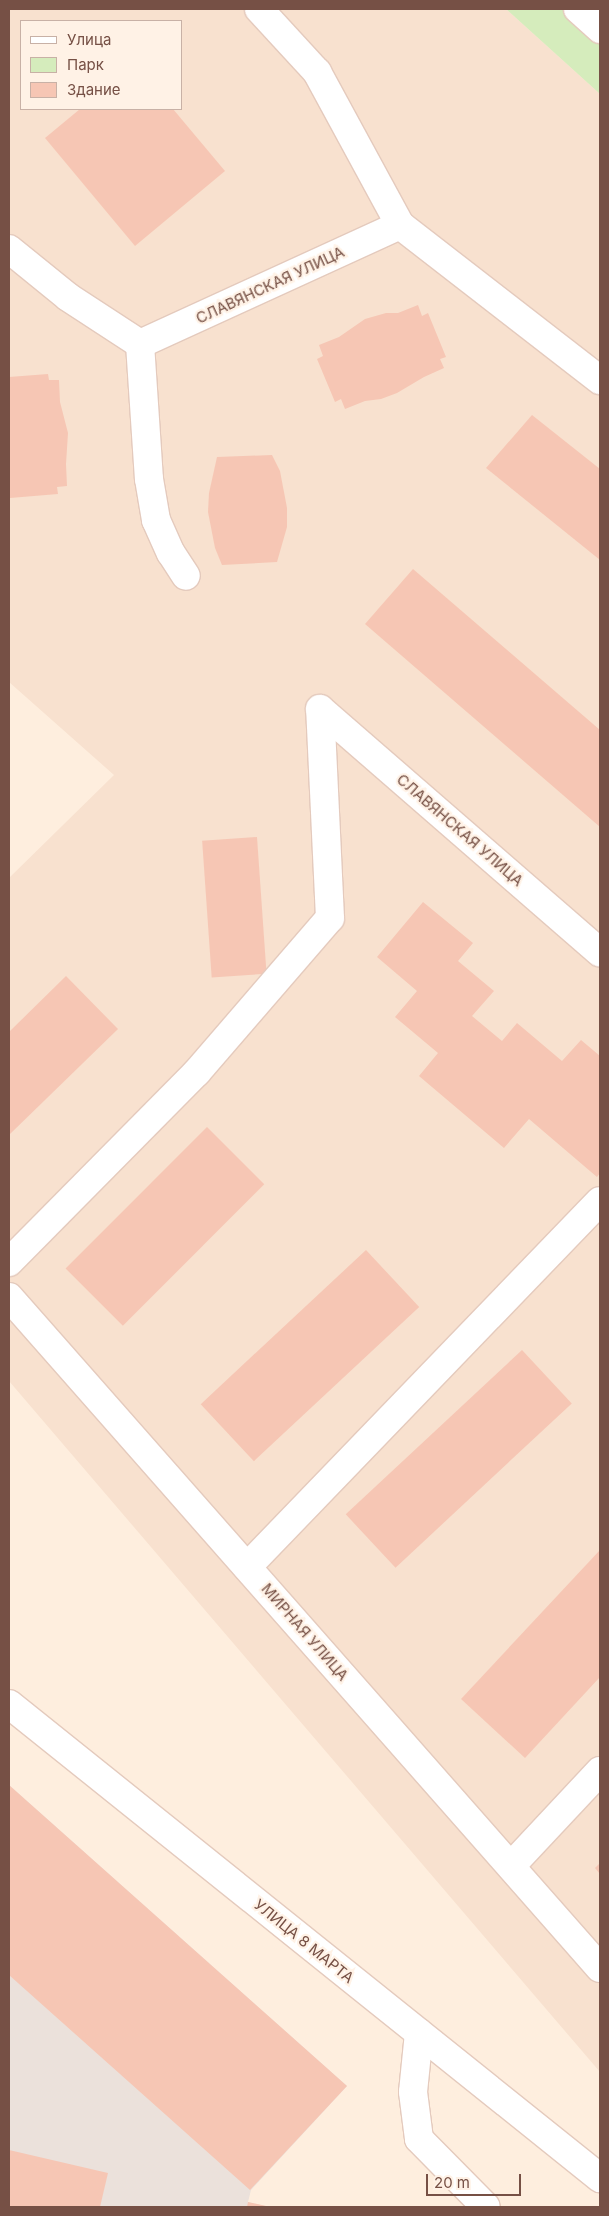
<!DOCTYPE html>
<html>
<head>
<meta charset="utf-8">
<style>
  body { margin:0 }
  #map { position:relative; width:609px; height:2216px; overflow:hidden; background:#feeede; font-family:Inter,sans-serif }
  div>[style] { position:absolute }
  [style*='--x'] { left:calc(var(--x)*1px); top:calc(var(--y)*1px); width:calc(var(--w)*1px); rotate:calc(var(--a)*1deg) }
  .residential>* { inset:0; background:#f8e1cf }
  .industrial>* { inset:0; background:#ebe1db }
  .green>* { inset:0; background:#d5ecbc }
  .building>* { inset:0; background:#f6c6b4; transform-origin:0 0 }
  .roads { filter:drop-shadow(1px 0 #e4cabd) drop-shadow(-1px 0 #e4cabd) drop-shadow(0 1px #e4cabd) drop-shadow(0 -1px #e4cabd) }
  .minor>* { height:28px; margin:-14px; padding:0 14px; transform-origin:14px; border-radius:14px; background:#fff }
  span { translate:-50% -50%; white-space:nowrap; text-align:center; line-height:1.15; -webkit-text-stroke:4.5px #fff2e6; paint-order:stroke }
  .street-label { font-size:15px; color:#765045 }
  .frame { position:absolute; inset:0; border:10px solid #765045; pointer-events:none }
  .legend { position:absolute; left:20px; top:20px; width:162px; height:90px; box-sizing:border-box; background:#fff2e6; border:1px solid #c8b1a6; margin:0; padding:6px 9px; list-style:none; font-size:15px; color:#765045 }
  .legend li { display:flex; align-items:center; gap:10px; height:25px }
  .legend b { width:25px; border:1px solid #c8b1a6 }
  .scale { position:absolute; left:426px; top:2174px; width:95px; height:22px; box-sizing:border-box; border:2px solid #765045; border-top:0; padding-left:6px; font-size:15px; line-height:18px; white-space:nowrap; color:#765045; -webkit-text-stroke:4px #fff2e6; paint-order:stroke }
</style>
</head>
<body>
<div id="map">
  <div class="residential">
    <div style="clip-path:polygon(evenodd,9px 9px,506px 9px,600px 94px,600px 2072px,9px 1381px,9px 878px,114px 775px,9px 682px,9px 9px,21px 21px,181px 21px,181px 109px,21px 109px,21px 21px)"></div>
  </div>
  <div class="industrial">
    <div style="clip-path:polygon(9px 1785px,347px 2086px,251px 2190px,248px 2202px,269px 2207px,9px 2207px)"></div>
  </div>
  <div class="green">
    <div style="clip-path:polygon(506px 9px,600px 9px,600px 94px)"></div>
  </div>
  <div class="building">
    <div style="clip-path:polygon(80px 109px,173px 109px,225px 171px,135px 246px,45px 138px)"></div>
    <div style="clip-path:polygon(418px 305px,422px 316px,428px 313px,446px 357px,440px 359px,444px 368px,424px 377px,397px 393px,381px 399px,365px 401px,345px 409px,341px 399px,335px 402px,317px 359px,323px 356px,319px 345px,339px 337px,365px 319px,386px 313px,398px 313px)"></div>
    <div style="clip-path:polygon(48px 374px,49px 380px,59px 380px,60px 402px,68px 433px,66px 464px,67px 486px,57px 487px,58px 494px,10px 498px,9px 377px)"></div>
    <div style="clip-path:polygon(532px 415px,600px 469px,600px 560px,486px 468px)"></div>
    <div style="clip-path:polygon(272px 455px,280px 471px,287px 508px,287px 527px,277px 562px,222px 565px,215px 548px,208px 512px,209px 493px,217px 457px)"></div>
    <div style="clip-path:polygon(413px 569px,600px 730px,600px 827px,365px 624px)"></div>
    <div style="left:257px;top:837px;width:137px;height:55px;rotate:86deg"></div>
    <div style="clip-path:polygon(423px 902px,473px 943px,458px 961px,494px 991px,472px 1016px,502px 1041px,517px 1023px,562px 1061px,581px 1040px,600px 1056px,600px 1173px,597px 1177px,529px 1119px,504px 1148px,419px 1076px,438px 1053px,395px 1017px,417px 991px,377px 957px)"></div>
    <div style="clip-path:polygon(66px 976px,118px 1029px,9px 1135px,9px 1032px)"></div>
    <div style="left:207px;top:1127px;width:81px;height:200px;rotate:45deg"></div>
    <div style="left:366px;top:1250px;width:78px;height:226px;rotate:47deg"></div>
    <div style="left:522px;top:1350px;width:73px;height:241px;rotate:47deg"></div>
    <div style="clip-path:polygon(600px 1550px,600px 1677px,525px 1758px,461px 1699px)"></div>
    <div style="clip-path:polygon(9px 1785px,347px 2086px,250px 2190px,9px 1975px)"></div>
    <div style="clip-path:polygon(600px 1863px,600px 1874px,595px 1868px)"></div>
    <div style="clip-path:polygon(9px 2150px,108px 2173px,100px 2207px,9px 2207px)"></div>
    <div style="clip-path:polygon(248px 2202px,266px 2206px,266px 2207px,247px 2207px)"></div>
  </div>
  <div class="roads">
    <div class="minor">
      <div style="--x:259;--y:9;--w:86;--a:47.4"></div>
      <div style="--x:317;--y:72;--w:174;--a:61.5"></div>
      <div style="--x:400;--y:225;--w:253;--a:37.8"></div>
      <div style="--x:578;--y:9;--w:30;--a:42"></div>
      <div style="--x:9;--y:249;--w:76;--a:39.1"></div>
      <div style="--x:68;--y:297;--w:86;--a:33.1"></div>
      <div style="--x:140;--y:344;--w:286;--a:-24.6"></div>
      <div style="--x:140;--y:344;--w:135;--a:86.2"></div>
      <div style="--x:149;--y:479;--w:42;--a:80.3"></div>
      <div style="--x:156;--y:520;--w:36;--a:66"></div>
      <div style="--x:171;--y:553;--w:27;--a:57"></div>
      <div style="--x:320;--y:709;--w:371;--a:41"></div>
      <div style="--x:9;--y:1262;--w:267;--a:-45.3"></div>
      <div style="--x:197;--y:1072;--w:203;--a:-49.2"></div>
      <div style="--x:330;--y:918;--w:209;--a:-92.7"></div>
      <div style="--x:9;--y:1297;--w:894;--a:48.63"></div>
      <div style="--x:247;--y:1567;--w:508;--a:-46.04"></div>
      <div style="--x:9;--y:1704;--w:758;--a:38.73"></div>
      <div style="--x:511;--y:1866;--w:130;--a:-46.9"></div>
      <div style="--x:419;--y:2033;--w:59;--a:95.8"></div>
      <div style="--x:413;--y:2092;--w:47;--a:82.7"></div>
      <div style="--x:419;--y:2139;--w:95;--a:45.4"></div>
    </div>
  </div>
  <div class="street-label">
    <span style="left:270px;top:285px;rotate:-25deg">СЛАВЯНСКАЯ УЛИЦА</span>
    <span style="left:460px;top:830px;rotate:41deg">СЛАВЯНСКАЯ УЛИЦА</span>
    <span style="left:305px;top:1632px;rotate:49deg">МИРНАЯ УЛИЦА</span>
    <span style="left:304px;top:1941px;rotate:39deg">УЛИЦА 8 МАРТА</span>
  </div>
  <div class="frame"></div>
  <ul class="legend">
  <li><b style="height:6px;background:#fff"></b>Улица</li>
  <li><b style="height:14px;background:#d5ecbc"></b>Парк</li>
  <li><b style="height:14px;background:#f6c6b4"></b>Здание</li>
  </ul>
  <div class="scale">20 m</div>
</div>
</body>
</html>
